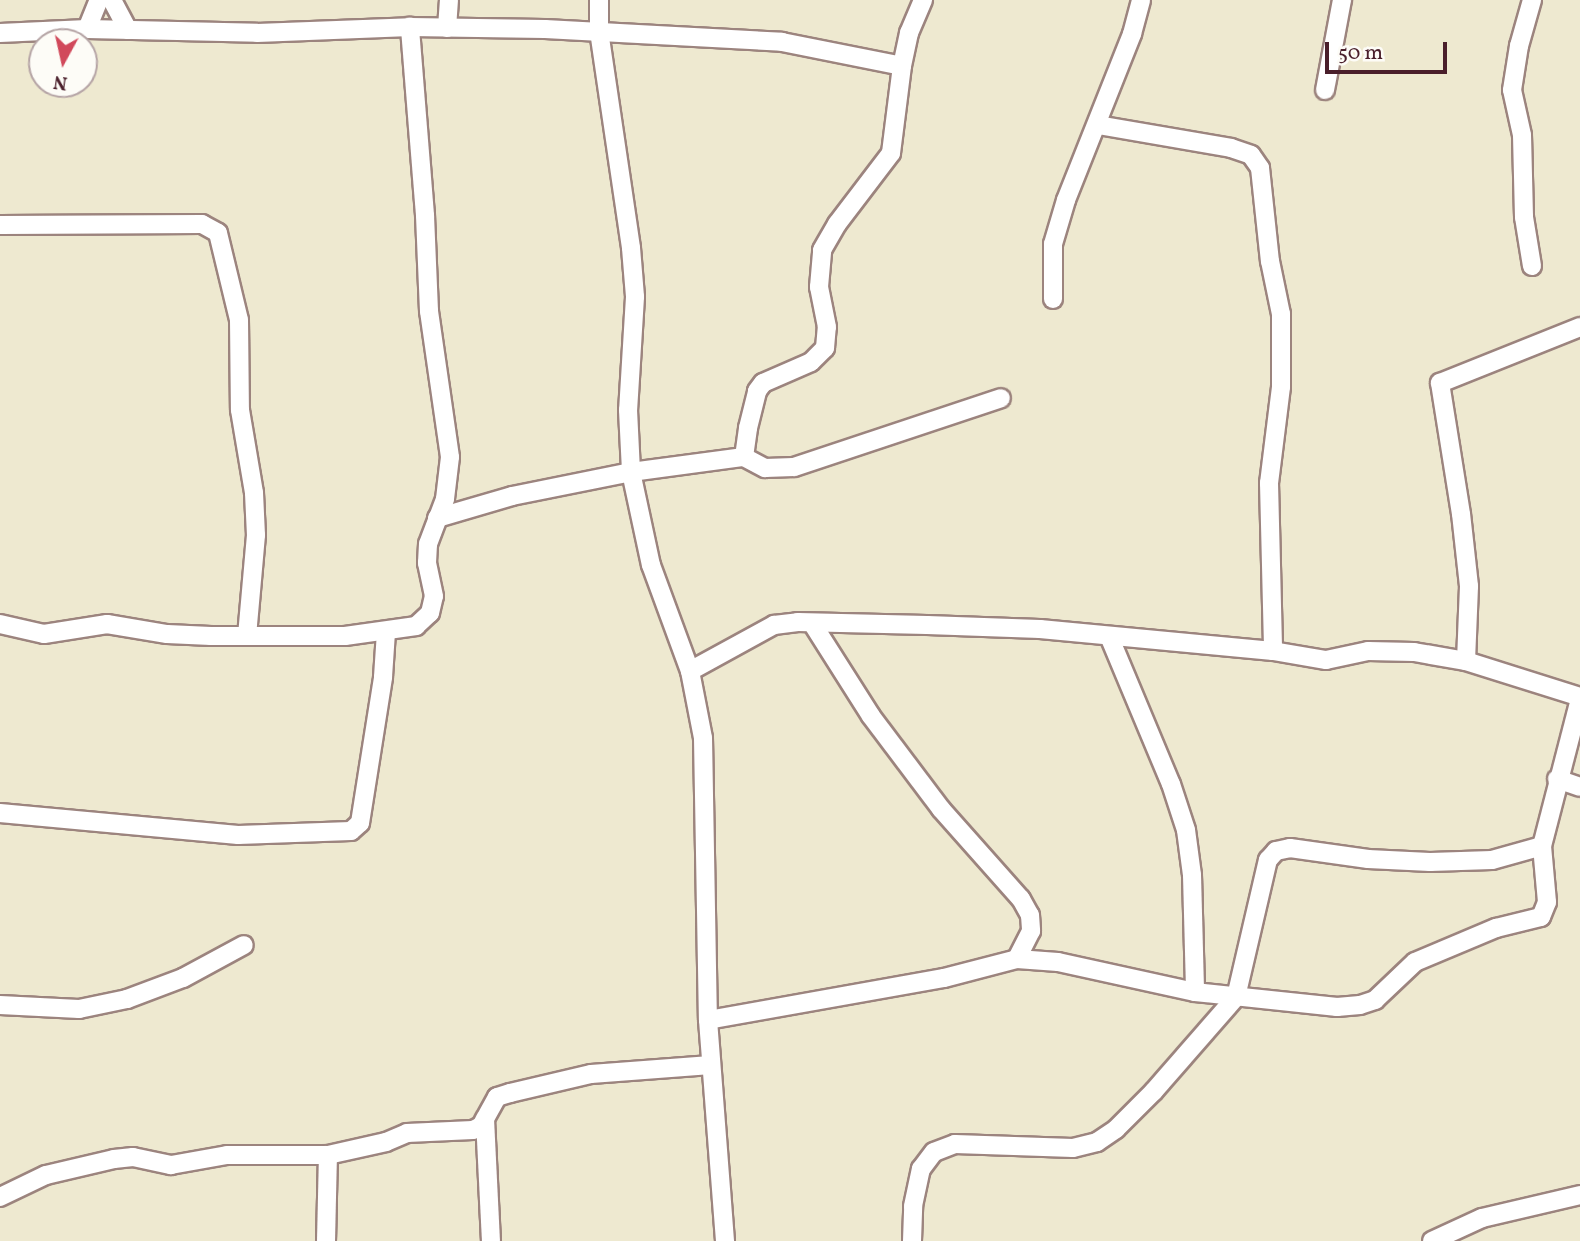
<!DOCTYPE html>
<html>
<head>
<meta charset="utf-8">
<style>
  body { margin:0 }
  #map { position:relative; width:1580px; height:1241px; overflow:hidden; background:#eee9d0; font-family:Vollkorn,serif }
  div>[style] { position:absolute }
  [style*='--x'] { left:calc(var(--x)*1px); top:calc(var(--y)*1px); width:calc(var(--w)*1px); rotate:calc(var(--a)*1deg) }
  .roads { filter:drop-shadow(2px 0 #9c847e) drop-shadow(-2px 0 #9c847e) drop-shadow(0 2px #9c847e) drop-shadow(0 -2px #9c847e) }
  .minor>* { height:18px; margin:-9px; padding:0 9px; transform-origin:9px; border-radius:9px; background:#fff }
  span { translate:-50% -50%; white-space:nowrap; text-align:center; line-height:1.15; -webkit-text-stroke:6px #fdfcf7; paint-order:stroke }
  .north { position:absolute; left:28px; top:28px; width:70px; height:70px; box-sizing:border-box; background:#fdfcf7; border:2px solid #b5a4a5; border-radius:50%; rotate:188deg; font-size:19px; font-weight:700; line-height:28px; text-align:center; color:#4a1f2b }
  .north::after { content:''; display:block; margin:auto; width:24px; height:32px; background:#d1495b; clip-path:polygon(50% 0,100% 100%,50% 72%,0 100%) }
  .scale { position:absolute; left:1325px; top:42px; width:122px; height:32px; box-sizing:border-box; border:4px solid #4a1f2b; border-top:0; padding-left:9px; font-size:21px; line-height:24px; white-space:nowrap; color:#4a1f2b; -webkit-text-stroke:5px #fdfcf7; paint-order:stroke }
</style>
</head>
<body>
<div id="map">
  <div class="roads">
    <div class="minor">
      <div style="--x:112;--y:0;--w:34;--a:62"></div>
      <div style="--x:599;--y:0;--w:31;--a:90"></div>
      <div style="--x:599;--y:31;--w:219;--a:81.6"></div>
      <div style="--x:631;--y:248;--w:49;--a:85.3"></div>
      <div style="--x:635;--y:297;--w:113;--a:93.5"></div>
      <div style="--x:628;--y:410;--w:62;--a:87.2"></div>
      <div style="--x:631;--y:472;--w:95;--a:77.9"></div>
      <div style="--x:651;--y:565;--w:113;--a:69.8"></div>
      <div style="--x:690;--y:671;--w:68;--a:79"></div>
      <div style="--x:703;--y:738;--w:282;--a:89"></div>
      <div style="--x:708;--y:1020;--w:222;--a:85.6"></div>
      <div style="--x:447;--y:28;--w:28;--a:-86"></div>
      <div style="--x:87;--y:29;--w:31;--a:-68"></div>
      <div style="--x:0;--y:33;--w:87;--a:-2.6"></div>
      <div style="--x:87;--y:29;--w:170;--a:1.3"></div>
      <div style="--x:257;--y:33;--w:153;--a:-2.2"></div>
      <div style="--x:410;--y:27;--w:135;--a:0.8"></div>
      <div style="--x:545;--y:29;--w:237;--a:3.1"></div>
      <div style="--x:782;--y:42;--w:122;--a:11.3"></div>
      <div style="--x:1325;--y:90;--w:92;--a:-79.3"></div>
      <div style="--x:1098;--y:125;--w:135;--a:9.8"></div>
      <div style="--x:1231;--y:148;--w:21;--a:19"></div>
      <div style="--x:1251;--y:155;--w:16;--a:55"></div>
      <div style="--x:1260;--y:168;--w:94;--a:83.9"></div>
      <div style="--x:1270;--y:261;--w:54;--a:78.3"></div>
      <div style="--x:1281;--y:314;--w:73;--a:90"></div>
      <div style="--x:1281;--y:387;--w:97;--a:97.1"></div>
      <div style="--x:1269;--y:483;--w:168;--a:88.6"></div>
      <div style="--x:0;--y:225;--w:202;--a:-0.3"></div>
      <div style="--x:202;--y:224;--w:18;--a:29"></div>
      <div style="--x:218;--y:233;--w:89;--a:76.4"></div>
      <div style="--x:239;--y:320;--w:90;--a:89.4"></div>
      <div style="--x:240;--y:410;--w:84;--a:80.4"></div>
      <div style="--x:254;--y:493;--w:42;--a:87.3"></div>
      <div style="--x:256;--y:535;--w:101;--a:95.1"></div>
      <div style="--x:1532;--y:266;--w:50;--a:-99.3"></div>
      <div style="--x:1524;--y:217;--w:82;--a:-91.4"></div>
      <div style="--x:1522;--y:135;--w:46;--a:-102.5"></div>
      <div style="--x:1512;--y:90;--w:45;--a:-81"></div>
      <div style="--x:1519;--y:46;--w:48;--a:-74.2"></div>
      <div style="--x:1053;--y:299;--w:55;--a:-90"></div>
      <div style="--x:1053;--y:244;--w:46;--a:-73.5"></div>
      <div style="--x:1066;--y:200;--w:179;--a:-68.3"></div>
      <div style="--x:1132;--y:34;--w:35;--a:-75"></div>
      <div style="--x:744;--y:457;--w:29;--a:-82"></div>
      <div style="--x:748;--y:428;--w:38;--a:-76"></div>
      <div style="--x:757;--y:391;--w:10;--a:-53"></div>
      <div style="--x:763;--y:383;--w:52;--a:-23.6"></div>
      <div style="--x:811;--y:362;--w:20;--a:-45"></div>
      <div style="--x:825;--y:348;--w:21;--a:-85"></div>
      <div style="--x:827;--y:327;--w:41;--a:-101.3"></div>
      <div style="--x:819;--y:287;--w:37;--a:-85"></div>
      <div style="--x:822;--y:250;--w:30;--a:-60"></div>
      <div style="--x:837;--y:224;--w:89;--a:-52.7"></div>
      <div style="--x:891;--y:153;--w:88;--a:-82.8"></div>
      <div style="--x:902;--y:66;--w:34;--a:-78"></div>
      <div style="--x:909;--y:33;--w:36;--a:-67"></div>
      <div style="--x:437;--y:518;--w:78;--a:-16.3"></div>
      <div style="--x:512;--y:496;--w:121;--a:-11.4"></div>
      <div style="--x:631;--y:472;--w:114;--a:-7.6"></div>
      <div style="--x:744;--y:457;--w:24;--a:28"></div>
      <div style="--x:765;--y:468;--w:29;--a:-2"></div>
      <div style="--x:794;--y:467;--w:218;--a:-18.4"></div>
      <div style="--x:812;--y:623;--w:110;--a:57.6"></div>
      <div style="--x:871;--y:716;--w:116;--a:53"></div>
      <div style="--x:941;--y:809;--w:120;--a:48.4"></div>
      <div style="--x:1021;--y:899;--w:18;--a:61"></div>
      <div style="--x:1030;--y:915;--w:16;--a:86"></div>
      <div style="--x:1031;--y:931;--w:31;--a:117"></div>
      <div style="--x:0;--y:624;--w:45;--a:12.8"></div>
      <div style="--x:44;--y:634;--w:64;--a:-9"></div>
      <div style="--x:107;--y:624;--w:61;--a:9.5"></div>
      <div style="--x:167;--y:634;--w:44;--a:2.6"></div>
      <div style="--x:211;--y:636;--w:134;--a:0"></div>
      <div style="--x:345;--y:636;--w:72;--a:-8"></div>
      <div style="--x:416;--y:626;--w:19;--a:-43"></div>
      <div style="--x:430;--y:613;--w:17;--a:-77"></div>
      <div style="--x:434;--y:596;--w:34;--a:-102"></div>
      <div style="--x:427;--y:563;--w:19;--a:-87"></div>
      <div style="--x:428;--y:544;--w:48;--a:-69.3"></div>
      <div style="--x:445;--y:499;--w:42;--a:-83.2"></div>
      <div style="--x:450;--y:457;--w:148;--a:-98.2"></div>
      <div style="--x:429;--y:311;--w:96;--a:-92.4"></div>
      <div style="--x:425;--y:215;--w:189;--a:-94.6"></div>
      <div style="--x:1109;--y:636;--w:160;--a:67.3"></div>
      <div style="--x:1171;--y:784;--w:48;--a:71.9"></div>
      <div style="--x:1186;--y:830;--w:45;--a:82.4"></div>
      <div style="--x:1192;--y:875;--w:117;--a:88.5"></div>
      <div style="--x:1466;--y:661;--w:75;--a:-87.7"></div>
      <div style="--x:1469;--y:586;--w:72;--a:-96.3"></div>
      <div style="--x:1461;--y:514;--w:133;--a:-99.1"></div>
      <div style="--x:1440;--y:383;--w:151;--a:-21.8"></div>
      <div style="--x:690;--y:671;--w:96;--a:-28.7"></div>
      <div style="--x:774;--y:625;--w:24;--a:-7"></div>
      <div style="--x:798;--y:622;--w:129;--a:1.3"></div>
      <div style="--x:927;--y:625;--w:113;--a:2"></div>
      <div style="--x:1040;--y:629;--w:234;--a:5.4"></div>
      <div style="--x:1273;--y:651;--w:54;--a:9.6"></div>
      <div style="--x:1326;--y:660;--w:43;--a:-12.1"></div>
      <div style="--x:1368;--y:651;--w:46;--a:1.2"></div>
      <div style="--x:1414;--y:652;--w:53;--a:9.8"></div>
      <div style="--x:1466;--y:661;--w:120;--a:17.5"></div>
      <div style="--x:1557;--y:779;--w:24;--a:19"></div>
      <div style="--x:0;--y:813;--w:239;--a:5.3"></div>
      <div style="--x:238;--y:835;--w:113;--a:-2"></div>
      <div style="--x:351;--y:831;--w:12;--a:-42"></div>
      <div style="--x:360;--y:823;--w:148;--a:-81"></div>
      <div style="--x:383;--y:677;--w:45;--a:-86.2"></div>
      <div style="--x:0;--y:1005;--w:79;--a:2.9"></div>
      <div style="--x:79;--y:1009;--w:49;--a:-11.8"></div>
      <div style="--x:127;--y:999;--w:60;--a:-20.6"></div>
      <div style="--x:183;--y:978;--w:69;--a:-28.4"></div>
      <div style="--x:708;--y:1020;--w:240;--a:-10.1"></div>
      <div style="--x:944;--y:978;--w:75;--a:-14.6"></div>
      <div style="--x:1017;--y:959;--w:41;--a:4.2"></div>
      <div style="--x:1058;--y:962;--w:140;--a:12.4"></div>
      <div style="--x:1195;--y:992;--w:143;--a:6"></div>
      <div style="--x:1337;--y:1007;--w:23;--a:-5"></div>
      <div style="--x:1360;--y:1005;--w:16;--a:-18"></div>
      <div style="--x:1375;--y:1000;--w:55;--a:-43.5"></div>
      <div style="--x:1415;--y:962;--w:88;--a:-22.8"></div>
      <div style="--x:1496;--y:928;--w:46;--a:-13.7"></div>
      <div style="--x:1541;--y:917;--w:16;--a:-68"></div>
      <div style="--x:1547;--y:902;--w:56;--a:-95.1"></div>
      <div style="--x:485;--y:1119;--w:122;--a:87.2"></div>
      <div style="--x:0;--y:1197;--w:51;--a:-25.6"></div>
      <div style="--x:46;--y:1175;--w:70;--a:-13.2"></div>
      <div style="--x:114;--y:1159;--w:19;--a:-6"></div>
      <div style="--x:133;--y:1157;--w:39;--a:12"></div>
      <div style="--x:171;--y:1165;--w:57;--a:-10.1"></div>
      <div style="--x:227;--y:1155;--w:101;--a:0"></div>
      <div style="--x:328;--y:1155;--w:59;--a:-12.6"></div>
      <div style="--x:386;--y:1142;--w:23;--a:-23"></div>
      <div style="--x:407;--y:1133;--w:66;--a:-2.6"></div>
      <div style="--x:473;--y:1130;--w:9;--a:-27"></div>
      <div style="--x:481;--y:1126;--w:33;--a:-61"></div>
      <div style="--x:497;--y:1097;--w:14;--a:-17"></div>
      <div style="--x:510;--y:1093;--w:83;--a:-13.2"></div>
      <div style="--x:591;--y:1074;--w:120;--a:-4.3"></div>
      <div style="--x:326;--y:1241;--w:86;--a:-88.7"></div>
      <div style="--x:912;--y:1241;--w:35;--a:-88"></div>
      <div style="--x:913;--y:1206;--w:38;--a:-78"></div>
      <div style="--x:921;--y:1169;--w:21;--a:-53"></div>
      <div style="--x:934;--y:1152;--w:22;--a:-21"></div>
      <div style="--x:955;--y:1144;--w:118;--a:1.9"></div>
      <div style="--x:1073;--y:1148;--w:25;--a:-14"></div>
      <div style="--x:1097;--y:1142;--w:23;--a:-34"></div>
      <div style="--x:1116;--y:1129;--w:54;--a:-45"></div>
      <div style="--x:1154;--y:1091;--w:125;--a:-48.9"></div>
      <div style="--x:1236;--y:997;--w:141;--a:-76.9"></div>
      <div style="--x:1268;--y:860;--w:12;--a:-48"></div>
      <div style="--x:1276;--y:851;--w:14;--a:-12"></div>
      <div style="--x:1290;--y:848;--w:79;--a:8"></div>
      <div style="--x:1368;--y:859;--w:62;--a:2.8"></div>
      <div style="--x:1430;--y:862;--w:62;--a:-1.8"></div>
      <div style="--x:1492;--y:860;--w:52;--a:-15.6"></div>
      <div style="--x:1542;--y:846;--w:152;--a:-75.5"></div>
      <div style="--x:1432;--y:1241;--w:55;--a:-24.7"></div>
      <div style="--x:1482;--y:1218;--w:101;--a:-13.2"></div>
    </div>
  </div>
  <div class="north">N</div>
  <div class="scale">50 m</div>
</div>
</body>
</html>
